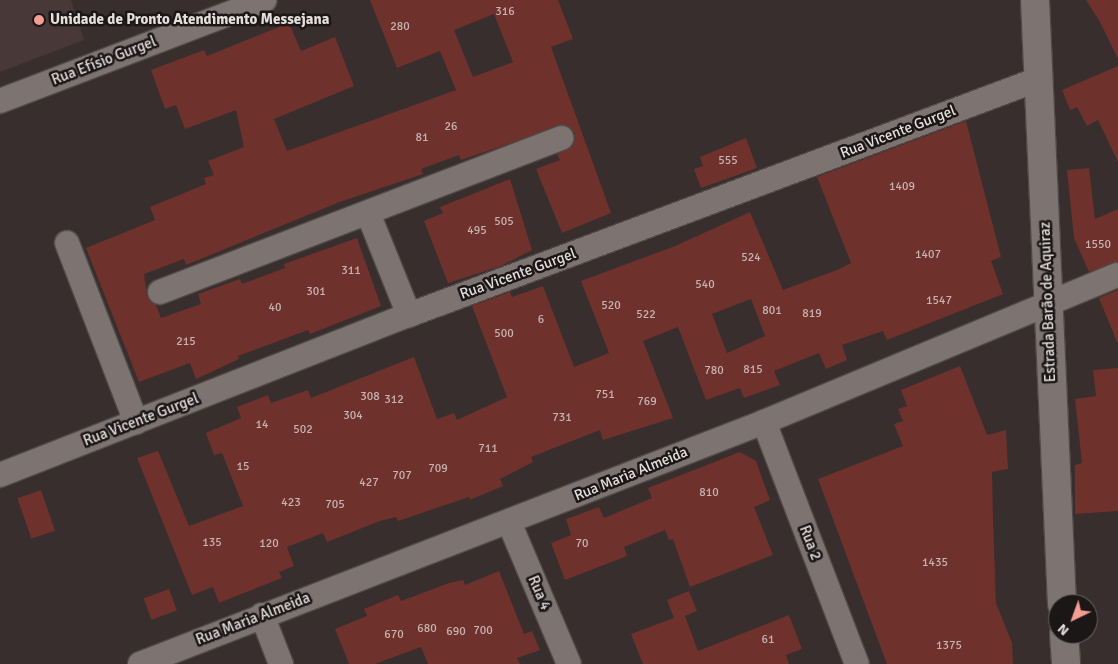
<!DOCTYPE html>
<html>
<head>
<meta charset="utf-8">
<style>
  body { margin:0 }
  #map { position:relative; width:1118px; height:664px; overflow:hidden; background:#372e2d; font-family:Signika,sans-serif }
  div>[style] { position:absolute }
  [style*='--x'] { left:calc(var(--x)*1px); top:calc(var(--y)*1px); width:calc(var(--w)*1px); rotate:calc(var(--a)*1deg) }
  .built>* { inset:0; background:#483837 }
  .building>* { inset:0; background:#6f312c; transform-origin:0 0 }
  .roads { filter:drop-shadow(1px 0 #514a49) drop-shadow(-1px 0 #514a49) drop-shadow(0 1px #514a49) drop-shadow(0 -1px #514a49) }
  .minor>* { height:24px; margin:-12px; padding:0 12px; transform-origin:12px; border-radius:12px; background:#7d7371 }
  .tertiary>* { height:28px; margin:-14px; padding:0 14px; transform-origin:14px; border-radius:14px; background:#7d7371 }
  .dots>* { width:14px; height:14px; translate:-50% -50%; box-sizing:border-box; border:2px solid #1b1717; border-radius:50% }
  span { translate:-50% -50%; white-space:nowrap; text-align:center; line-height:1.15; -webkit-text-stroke:5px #1b1717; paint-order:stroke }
  .number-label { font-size:12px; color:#c7b3b1 }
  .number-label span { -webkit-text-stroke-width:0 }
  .poi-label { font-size:15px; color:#e4dedd; font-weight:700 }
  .left { translate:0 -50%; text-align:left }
  .street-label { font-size:15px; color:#e4dedd }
  .north { position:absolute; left:1048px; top:594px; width:50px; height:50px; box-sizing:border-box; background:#1b1717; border:1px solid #6b6766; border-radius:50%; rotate:222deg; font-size:14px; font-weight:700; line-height:20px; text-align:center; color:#e4dedd }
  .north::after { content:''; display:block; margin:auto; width:18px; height:22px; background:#f59c93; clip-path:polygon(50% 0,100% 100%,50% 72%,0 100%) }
</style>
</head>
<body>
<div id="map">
  <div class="built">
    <div style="clip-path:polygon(0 0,71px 0,84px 40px,0 72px)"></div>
  </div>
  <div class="building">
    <div style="clip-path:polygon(evenodd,370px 0,558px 0,573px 39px,551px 47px,611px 213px,562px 233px,536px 169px,560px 160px,557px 154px,573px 146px,575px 133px,565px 125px,461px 160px,459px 155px,421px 169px,423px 174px,337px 203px,186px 265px,184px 259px,144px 274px,147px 296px,156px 305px,161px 318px,201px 304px,198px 294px,240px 279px,242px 284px,285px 268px,284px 264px,357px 238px,381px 306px,310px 334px,308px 330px,238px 356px,239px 359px,196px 379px,190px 363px,139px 382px,86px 248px,155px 220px,150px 207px,206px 184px,204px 178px,214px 175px,208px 161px,244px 147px,236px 110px,185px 129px,176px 105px,165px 109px,151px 70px,204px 50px,207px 56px,289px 23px,301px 51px,335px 37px,354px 86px,274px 119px,287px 151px,456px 90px,440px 51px,397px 68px,370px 0,494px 14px,513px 62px,473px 77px,454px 30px,494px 14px)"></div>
    <div style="clip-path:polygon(1086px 0,1118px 0,1118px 59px,1100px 22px)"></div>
    <div style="clip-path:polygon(1118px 66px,1118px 162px,1098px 120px,1087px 126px,1077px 107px,1070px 110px,1062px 90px)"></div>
    <div style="clip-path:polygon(evenodd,966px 121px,1001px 257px,991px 261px,1003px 294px,887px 340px,883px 331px,842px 345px,847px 360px,826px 369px,819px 353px,774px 371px,780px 385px,744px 398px,740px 388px,706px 400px,678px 327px,643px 341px,673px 418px,603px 440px,600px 430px,531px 457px,533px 462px,500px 479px,503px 486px,470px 500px,469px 497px,398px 521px,396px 517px,380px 521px,327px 542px,323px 533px,287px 547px,294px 566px,279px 572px,282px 578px,219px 603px,213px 587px,192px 595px,137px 458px,158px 451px,189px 526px,243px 506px,222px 453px,214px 455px,206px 433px,241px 418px,237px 407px,268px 395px,271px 403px,308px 390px,311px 398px,414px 357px,437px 419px,454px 413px,457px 420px,507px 397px,472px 306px,510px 292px,512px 297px,543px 286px,574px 367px,609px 353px,581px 281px,675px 246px,750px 212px,783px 290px,837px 270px,851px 263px,817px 177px,966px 121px,751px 299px,765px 336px,727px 353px,712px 314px,751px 299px)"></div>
    <div style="clip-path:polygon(746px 138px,757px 168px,701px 188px,694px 169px,703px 166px,700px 157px)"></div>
    <div style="clip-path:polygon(1089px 168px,1095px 219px,1118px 209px,1118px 262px,1089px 272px,1074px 238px,1067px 170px)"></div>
    <div style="clip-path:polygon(510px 179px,532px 250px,501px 266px,448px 283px,424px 221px,443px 213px,440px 207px)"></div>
    <div style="clip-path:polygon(1118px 290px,1118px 342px,1117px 342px,1099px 298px)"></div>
    <div style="clip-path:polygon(960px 366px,987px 435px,1006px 430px,1008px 469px,992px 472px,993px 520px,996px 603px,1012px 643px,1013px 664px,887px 664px,818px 479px,903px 446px,894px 424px,903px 421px,898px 409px,907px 406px,901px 390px)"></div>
    <div style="clip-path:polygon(1118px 368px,1118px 511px,1075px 514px,1075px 465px,1082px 463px,1075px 399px,1096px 396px,1093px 370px)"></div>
    <div style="clip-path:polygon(740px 452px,756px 461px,770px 500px,754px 507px,773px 555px,690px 587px,673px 539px,669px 540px,665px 530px,624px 547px,627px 556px,565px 580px,551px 543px,571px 535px,566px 519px,599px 507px,604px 518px,652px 498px,648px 488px)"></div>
    <div style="left:41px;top:490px;width:43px;height:25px;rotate:71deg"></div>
    <div style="clip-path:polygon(499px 571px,524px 634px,532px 631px,540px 650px,517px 658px,520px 664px,428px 664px,421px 647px,375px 664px,349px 664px,335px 629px,367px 616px,364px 609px,398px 595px,401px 601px,449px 583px,463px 580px,465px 585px)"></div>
    <div style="left:169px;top:589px;width:23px;height:27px;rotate:70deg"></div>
    <div style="clip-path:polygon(689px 591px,697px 611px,685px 616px,698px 651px,789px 615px,802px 649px,786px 655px,789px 664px,643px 664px,631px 634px,674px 618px,667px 600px)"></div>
  </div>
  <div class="roads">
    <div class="minor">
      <div style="--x:0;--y:101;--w:283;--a:-20.9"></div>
      <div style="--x:368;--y:213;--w:110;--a:68.1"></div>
      <div style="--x:67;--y:243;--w:192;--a:68.9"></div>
      <div style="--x:160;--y:292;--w:430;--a:-21"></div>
      <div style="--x:764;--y:422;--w:259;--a:69"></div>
      <div style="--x:0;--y:475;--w:439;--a:-21.4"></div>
      <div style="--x:409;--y:315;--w:673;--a:-20.54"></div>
      <div style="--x:509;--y:522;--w:154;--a:67.1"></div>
      <div style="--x:262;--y:615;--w:53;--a:68.8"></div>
      <div style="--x:140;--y:664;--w:669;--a:-21.2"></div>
      <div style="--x:764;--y:422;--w:383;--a:-22.6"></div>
    </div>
    <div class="tertiary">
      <div style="--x:1035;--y:0;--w:605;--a:87.44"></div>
      <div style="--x:1064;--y:634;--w:30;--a:86"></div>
    </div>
  </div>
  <div class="dots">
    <div style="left:39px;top:20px;background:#f59c93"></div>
  </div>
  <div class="number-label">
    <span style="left:505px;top:12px">316</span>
    <span style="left:400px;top:27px">280</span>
    <span style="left:451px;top:127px">26</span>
    <span style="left:422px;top:138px">81</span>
    <span style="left:728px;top:161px">555</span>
    <span style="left:902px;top:187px">1409</span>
    <span style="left:504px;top:222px">505</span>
    <span style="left:477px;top:231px">495</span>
    <span style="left:1098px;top:245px">1550</span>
    <span style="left:928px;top:255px">1407</span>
    <span style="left:751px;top:258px">524</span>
    <span style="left:351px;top:271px">311</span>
    <span style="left:705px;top:285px">540</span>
    <span style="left:316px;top:292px">301</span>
    <span style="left:939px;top:301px">1547</span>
    <span style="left:611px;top:306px">520</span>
    <span style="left:275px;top:308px">40</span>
    <span style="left:772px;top:311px">801</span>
    <span style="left:812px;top:314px">819</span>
    <span style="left:646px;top:315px">522</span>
    <span style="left:541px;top:320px">6</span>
    <span style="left:504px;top:334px">500</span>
    <span style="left:186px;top:342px">215</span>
    <span style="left:753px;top:370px">815</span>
    <span style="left:714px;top:371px">780</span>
    <span style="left:605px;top:395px">751</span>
    <span style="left:370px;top:397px">308</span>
    <span style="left:394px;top:400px">312</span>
    <span style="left:647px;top:402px">769</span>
    <span style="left:353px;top:416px">304</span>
    <span style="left:562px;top:418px">731</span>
    <span style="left:262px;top:425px">14</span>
    <span style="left:303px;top:430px">502</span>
    <span style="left:488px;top:449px">711</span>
    <span style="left:243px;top:467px">15</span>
    <span style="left:438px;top:469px">709</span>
    <span style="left:402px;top:476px">707</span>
    <span style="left:369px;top:483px">427</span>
    <span style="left:709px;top:493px">810</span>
    <span style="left:291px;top:503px">423</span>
    <span style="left:335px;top:505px">705</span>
    <span style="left:212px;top:543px">135</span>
    <span style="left:269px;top:544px">120</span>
    <span style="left:582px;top:544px">70</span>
    <span style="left:935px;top:563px">1435</span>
    <span style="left:427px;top:629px">680</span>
    <span style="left:483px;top:631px">700</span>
    <span style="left:456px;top:632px">690</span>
    <span style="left:394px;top:635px">670</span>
    <span style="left:768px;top:640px">61</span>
    <span style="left:949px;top:646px">1375</span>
  </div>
  <div class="poi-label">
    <span class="left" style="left:50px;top:20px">Unidade de Pronto Atendimento Messejana</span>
  </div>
  <div class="street-label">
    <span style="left:104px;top:61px;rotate:-21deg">Rua Efísio Gurgel</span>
    <span style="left:898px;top:132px;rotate:-21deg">Rua Vicente Gurgel</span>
    <span style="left:518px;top:274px;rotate:-20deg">Rua Vicente Gurgel</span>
    <span style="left:1048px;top:302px;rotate:-92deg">Estrada Barão de Aquiraz</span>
    <span style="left:141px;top:420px;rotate:-21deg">Rua Vicente Gurgel</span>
    <span style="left:631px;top:474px;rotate:-22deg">Rua Maria Almeida</span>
    <span style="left:810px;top:543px;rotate:69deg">Rua 2</span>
    <span style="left:539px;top:593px;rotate:67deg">Rua 4</span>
    <span style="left:253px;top:619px;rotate:-21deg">Rua Maria Almeida</span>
  </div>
  <div class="north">N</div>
</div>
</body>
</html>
